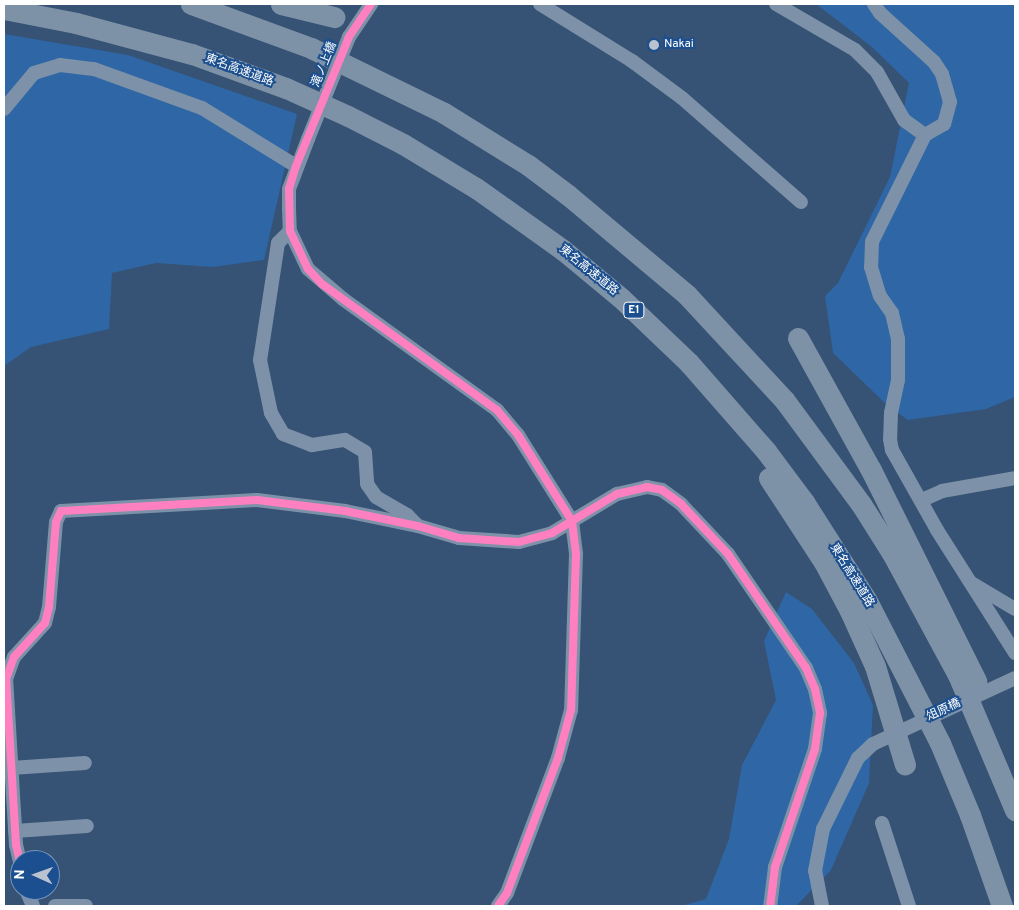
<!DOCTYPE html>
<html>
<head>
<meta charset="utf-8">
<style>
  body { margin:0 }
  #map { position:relative; width:1019px; height:910px; overflow:hidden; background:#365274; font-family:Overpass,"Noto Sans JP",sans-serif }
  div>[style] { position:absolute }
  [style*='--x'] { left:calc(var(--x)*1px); top:calc(var(--y)*1px); width:calc(var(--w)*1px); rotate:calc(var(--a)*1deg) }
  .green>* { inset:0; background:#2f66a5 }
  .minor>* { height:14px; margin:-7px; padding:0 7px; transform-origin:7px; border-radius:7px; background:#7d92a8 }
  .highway>* { height:21px; margin:-10.5px; padding:0 10.5px; transform-origin:10.5px; border-radius:10.5px; background:#7e92a7 }
  .minor-bridge>* { height:14px; margin:-7px; padding:0 7px; transform-origin:7px; border-radius:7px; background:#7d92a8 }
  .cycleway>* { height:8px; margin:-4px; padding:0 4px; transform-origin:4px; border-radius:4px; background:#ff80c0 }
  .dots>* { width:14px; height:14px; translate:-50% -50%; box-sizing:border-box; border:2px solid #1b4f8f; border-radius:50% }
  span { translate:-50% -50%; white-space:nowrap; text-align:center; line-height:1.15; -webkit-text-stroke:4px #1b4f8f; paint-order:stroke }
  .shield-label span { padding:1px 4px; background:#1b4f8f; border:1px solid; border-radius:4px; -webkit-text-stroke-width:0 }
  .shield-label { font-size:11px; color:#fff; font-weight:700 }
  .poi-label { font-size:12px; color:#fff }
  .left { translate:0 -50%; text-align:left }
  .street-label { font-size:12px; color:#fff }
  .frame { position:absolute; inset:0; border:5px solid #fff; pointer-events:none }
  .north { position:absolute; left:10px; top:850px; width:50px; height:50px; box-sizing:border-box; background:#1b4f8f; border:1px solid #7695bc; border-radius:50%; rotate:272deg; font-size:14px; font-weight:700; line-height:20px; text-align:center; color:#fff }
  .north::after { content:''; display:block; margin:auto; width:18px; height:22px; background:#b9c2ce; clip-path:polygon(50% 0,100% 100%,50% 72%,0 100%) }
</style>
</head>
<body>
<div id="map">
  <div class="green">
    <div style="clip-path:polygon(816px 4px,1015px 4px,1015px 397px,986px 409px,908px 420px,887px 405px,833px 353px,825px 296px,838px 283px,890px 177px,909px 83px,872px 47px)"></div>
    <div style="clip-path:polygon(4px 34px,128px 55px,297px 114px,264px 260px,213px 267px,156px 263px,112px 273px,109px 329px,31px 347px,4px 366px)"></div>
    <div style="clip-path:polygon(786px 592px,812px 609px,854px 663px,873px 705px,869px 783px,831px 870px,796px 906px,681px 906px,706px 899px,729px 839px,742px 765px,776px 700px,764px 641px)"></div>
  </div>
  <div class="minor">
    <div style="--x:540;--y:4;--w:108;--a:31.8"></div>
    <div style="--x:632;--y:61;--w:62;--a:36.5"></div>
    <div style="--x:682;--y:98;--w:158;--a:41.2"></div>
    <div style="--x:776;--y:4;--w:91;--a:30.2"></div>
    <div style="--x:855;--y:50;--w:31;--a:45"></div>
    <div style="--x:877;--y:72;--w:55;--a:60.6"></div>
    <div style="--x:904;--y:120;--w:26;--a:36"></div>
    <div style="--x:874;--y:4;--w:11;--a:56"></div>
    <div style="--x:880;--y:13;--w:73;--a:42.2"></div>
    <div style="--x:934;--y:62;--w:14;--a:56"></div>
    <div style="--x:942;--y:74;--w:29;--a:74"></div>
    <div style="--x:950;--y:102;--w:23;--a:105"></div>
    <div style="--x:944;--y:124;--w:22;--a:150"></div>
    <div style="--x:925;--y:135;--w:119;--a:116.4"></div>
    <div style="--x:872;--y:242;--w:25;--a:92"></div>
    <div style="--x:871;--y:267;--w:30;--a:73"></div>
    <div style="--x:880;--y:296;--w:21;--a:55"></div>
    <div style="--x:892;--y:313;--w:27;--a:77"></div>
    <div style="--x:898;--y:339;--w:41;--a:90"></div>
    <div style="--x:898;--y:380;--w:34;--a:102"></div>
    <div style="--x:891;--y:413;--w:26;--a:92"></div>
    <div style="--x:890;--y:439;--w:11;--a:80"></div>
    <div style="--x:892;--y:450;--w:92;--a:60.6"></div>
    <div style="--x:937;--y:530;--w:146;--a:57.6"></div>
    <div style="--x:4;--y:109;--w:47;--a:-50.2"></div>
    <div style="--x:34;--y:73;--w:27;--a:-17"></div>
    <div style="--x:60;--y:65;--w:34;--a:7"></div>
    <div style="--x:94;--y:69;--w:115;--a:19.9"></div>
    <div style="--x:202;--y:108;--w:110;--a:31.7"></div>
    <div style="--x:308;--y:139;--w:53;--a:110.8"></div>
    <div style="--x:289;--y:189;--w:19;--a:90"></div>
    <div style="--x:289;--y:208;--w:23;--a:88"></div>
    <div style="--x:290;--y:231;--w:42;--a:64.7"></div>
    <div style="--x:308;--y:269;--w:46;--a:40.6"></div>
    <div style="--x:343;--y:299;--w:190;--a:35.8"></div>
    <div style="--x:497;--y:410;--w:33;--a:50"></div>
    <div style="--x:518;--y:435;--w:102;--a:57.9"></div>
    <div style="--x:572;--y:521;--w:33;--a:83"></div>
    <div style="--x:576;--y:554;--w:156;--a:91.8"></div>
    <div style="--x:571;--y:710;--w:50;--a:105.2"></div>
    <div style="--x:558;--y:758;--w:144;--a:110.7"></div>
    <div style="--x:507;--y:893;--w:16;--a:125"></div>
    <div style="--x:290;--y:231;--w:17;--a:135"></div>
    <div style="--x:278;--y:243;--w:118;--a:98.7"></div>
    <div style="--x:260;--y:360;--w:54;--a:78.3"></div>
    <div style="--x:271;--y:413;--w:24;--a:60"></div>
    <div style="--x:283;--y:434;--w:31;--a:21"></div>
    <div style="--x:312;--y:445;--w:33;--a:-9"></div>
    <div style="--x:345;--y:440;--w:23;--a:31"></div>
    <div style="--x:365;--y:452;--w:32;--a:86"></div>
    <div style="--x:367;--y:484;--w:16;--a:55"></div>
    <div style="--x:376;--y:497;--w:36;--a:30"></div>
    <div style="--x:407;--y:515;--w:14;--a:45"></div>
    <div style="--x:922;--y:500;--w:22;--a:-24"></div>
    <div style="--x:942;--y:491;--w:74;--a:-10.1"></div>
    <div style="--x:973;--y:584;--w:49;--a:30.8"></div>
    <div style="--x:11;--y:768;--w:74;--a:-3.9"></div>
    <div style="--x:882;--y:823;--w:87;--a:72"></div>
    <div style="--x:15;--y:831;--w:72;--a:-4"></div>
    <div style="--x:20;--y:862;--w:17;--a:-103"></div>
    <div style="--x:16;--y:845;--w:166;--a:-93.4"></div>
    <div style="--x:6;--y:679;--w:23;--a:-70"></div>
    <div style="--x:14;--y:657;--w:46;--a:-47.6"></div>
    <div style="--x:45;--y:623;--w:16;--a:-76"></div>
    <div style="--x:49;--y:607;--w:85;--a:-85.3"></div>
    <div style="--x:56;--y:522;--w:12;--a:-66"></div>
    <div style="--x:61;--y:511;--w:196;--a:-3.2"></div>
    <div style="--x:257;--y:500;--w:89;--a:7.1"></div>
    <div style="--x:345;--y:511;--w:75;--a:11.6"></div>
    <div style="--x:418;--y:526;--w:43;--a:16.3"></div>
    <div style="--x:459;--y:538;--w:60;--a:3.8"></div>
    <div style="--x:519;--y:542;--w:34;--a:-15"></div>
    <div style="--x:552;--y:533;--w:76;--a:-31"></div>
    <div style="--x:617;--y:494;--w:31;--a:-13"></div>
    <div style="--x:647;--y:487;--w:15;--a:11"></div>
    <div style="--x:662;--y:490;--w:24;--a:36"></div>
    <div style="--x:681;--y:504;--w:69;--a:46.8"></div>
    <div style="--x:728;--y:554;--w:138;--a:55.6"></div>
    <div style="--x:806;--y:668;--w:23;--a:67"></div>
    <div style="--x:815;--y:689;--w:25;--a:78"></div>
    <div style="--x:820;--y:713;--w:36;--a:98"></div>
    <div style="--x:815;--y:749;--w:125;--a:108.7"></div>
    <div style="--x:775;--y:867;--w:39;--a:97"></div>
    <div style="--x:26;--y:890;--w:17;--a:66"></div>
    <div style="--x:55;--y:906;--w:31;--a:0"></div>
    <div style="--x:822;--y:906;--w:36;--a:-101"></div>
    <div style="--x:815;--y:871;--w:43;--a:-79.2"></div>
    <div style="--x:823;--y:829;--w:79;--a:-63.8"></div>
    <div style="--x:858;--y:758;--w:21;--a:-43"></div>
  </div>
  <div class="highway">
    <div style="--x:191;--y:4;--w:128;--a:20.1"></div>
    <div style="--x:311;--y:48;--w:148;--a:26"></div>
    <div style="--x:444;--y:113;--w:99;--a:31.8"></div>
    <div style="--x:528;--y:165;--w:50;--a:36.9"></div>
    <div style="--x:568;--y:195;--w:155;--a:40"></div>
    <div style="--x:687;--y:295;--w:144;--a:47.2"></div>
    <div style="--x:785;--y:401;--w:128;--a:53.6"></div>
    <div style="--x:861;--y:504;--w:58;--a:57.7"></div>
    <div style="--x:892;--y:553;--w:139;--a:61.6"></div>
    <div style="--x:958;--y:675;--w:147;--a:67.1"></div>
    <div style="--x:281;--y:4;--w:55;--a:13.8"></div>
    <div style="--x:4;--y:9;--w:73;--a:11"></div>
    <div style="--x:76;--y:23;--w:120;--a:15"></div>
    <div style="--x:192;--y:54;--w:100;--a:19.9"></div>
    <div style="--x:286;--y:88;--w:68;--a:24.3"></div>
    <div style="--x:348;--y:116;--w:62;--a:27"></div>
    <div style="--x:403;--y:144;--w:85;--a:31.1"></div>
    <div style="--x:476;--y:188;--w:107;--a:35.5"></div>
    <div style="--x:563;--y:250;--w:75;--a:39.6"></div>
    <div style="--x:621;--y:298;--w:94;--a:43.7"></div>
    <div style="--x:689;--y:363;--w:117;--a:48.8"></div>
    <div style="--x:766;--y:451;--w:64;--a:53.3"></div>
    <div style="--x:804;--y:502;--w:117;--a:57.5"></div>
    <div style="--x:867;--y:601;--w:160;--a:62.8"></div>
    <div style="--x:940;--y:743;--w:78;--a:67.4"></div>
    <div style="--x:970;--y:815;--w:96;--a:70.6"></div>
    <div style="--x:798;--y:338;--w:151;--a:61.1"></div>
    <div style="--x:871;--y:470;--w:236;--a:63.5"></div>
    <div style="--x:769;--y:478;--w:100;--a:56.8"></div>
    <div style="--x:824;--y:562;--w:55;--a:62"></div>
    <div style="--x:850;--y:611;--w:60;--a:65.6"></div>
    <div style="--x:875;--y:666;--w:103;--a:73.1"></div>
  </div>
  <div class="minor-bridge">
    <div style="--x:308;--y:139;--w:110;--a:-68.1"></div>
    <div style="--x:349;--y:37;--w:40;--a:-56"></div>
    <div style="--x:873;--y:744;--w:157;--a:-24.9"></div>
  </div>
  <div class="cycleway">
    <div style="--x:371;--y:4;--w:40;--a:124"></div>
    <div style="--x:349;--y:37;--w:139;--a:112.3"></div>
    <div style="--x:296;--y:166;--w:24;--a:107"></div>
    <div style="--x:289;--y:189;--w:42;--a:88.6"></div>
    <div style="--x:290;--y:231;--w:42;--a:64.7"></div>
    <div style="--x:308;--y:269;--w:21;--a:47"></div>
    <div style="--x:322;--y:284;--w:216;--a:35.8"></div>
    <div style="--x:497;--y:410;--w:33;--a:50"></div>
    <div style="--x:518;--y:435;--w:102;--a:57.9"></div>
    <div style="--x:572;--y:521;--w:33;--a:83"></div>
    <div style="--x:576;--y:554;--w:156;--a:91.8"></div>
    <div style="--x:571;--y:710;--w:50;--a:105.2"></div>
    <div style="--x:558;--y:758;--w:144;--a:110.7"></div>
    <div style="--x:507;--y:893;--w:16;--a:125"></div>
    <div style="--x:20;--y:862;--w:17;--a:-103"></div>
    <div style="--x:16;--y:845;--w:166;--a:-93.4"></div>
    <div style="--x:6;--y:679;--w:23;--a:-70"></div>
    <div style="--x:14;--y:657;--w:46;--a:-47.6"></div>
    <div style="--x:45;--y:623;--w:16;--a:-76"></div>
    <div style="--x:49;--y:607;--w:85;--a:-85.3"></div>
    <div style="--x:56;--y:522;--w:12;--a:-66"></div>
    <div style="--x:61;--y:511;--w:196;--a:-3.2"></div>
    <div style="--x:257;--y:500;--w:89;--a:7.1"></div>
    <div style="--x:345;--y:511;--w:75;--a:11.6"></div>
    <div style="--x:418;--y:526;--w:43;--a:16.3"></div>
    <div style="--x:459;--y:538;--w:60;--a:3.8"></div>
    <div style="--x:519;--y:542;--w:34;--a:-15"></div>
    <div style="--x:552;--y:533;--w:76;--a:-31"></div>
    <div style="--x:617;--y:494;--w:31;--a:-13"></div>
    <div style="--x:647;--y:487;--w:15;--a:11"></div>
    <div style="--x:662;--y:490;--w:24;--a:36"></div>
    <div style="--x:681;--y:504;--w:69;--a:46.8"></div>
    <div style="--x:728;--y:554;--w:138;--a:55.6"></div>
    <div style="--x:806;--y:668;--w:23;--a:67"></div>
    <div style="--x:815;--y:689;--w:25;--a:78"></div>
    <div style="--x:820;--y:713;--w:36;--a:98"></div>
    <div style="--x:815;--y:749;--w:125;--a:108.7"></div>
    <div style="--x:775;--y:867;--w:39;--a:97"></div>
  </div>
  <div class="dots">
    <div style="left:654px;top:45px;background:#b9c2ce"></div>
  </div>
  <div class="shield-label">
    <span style="left:634px;top:310px">E1</span>
  </div>
  <div class="poi-label">
    <span class="left" style="left:664px;top:45px">Nakai</span>
  </div>
  <div class="street-label">
    <span style="left:325px;top:65px;rotate:-68deg">滝ノ上橋</span>
    <span style="left:239px;top:71px;rotate:20deg">東名高速道路</span>
    <span style="left:588px;top:271px;rotate:39deg">東名高速道路</span>
    <span style="left:851px;top:576px;rotate:58deg">東名高速道路</span>
    <span style="left:944px;top:711px;rotate:-25deg">俎原橋</span>
  </div>
  <div class="frame"></div>
  <div class="north">N</div>
</div>
</body>
</html>
